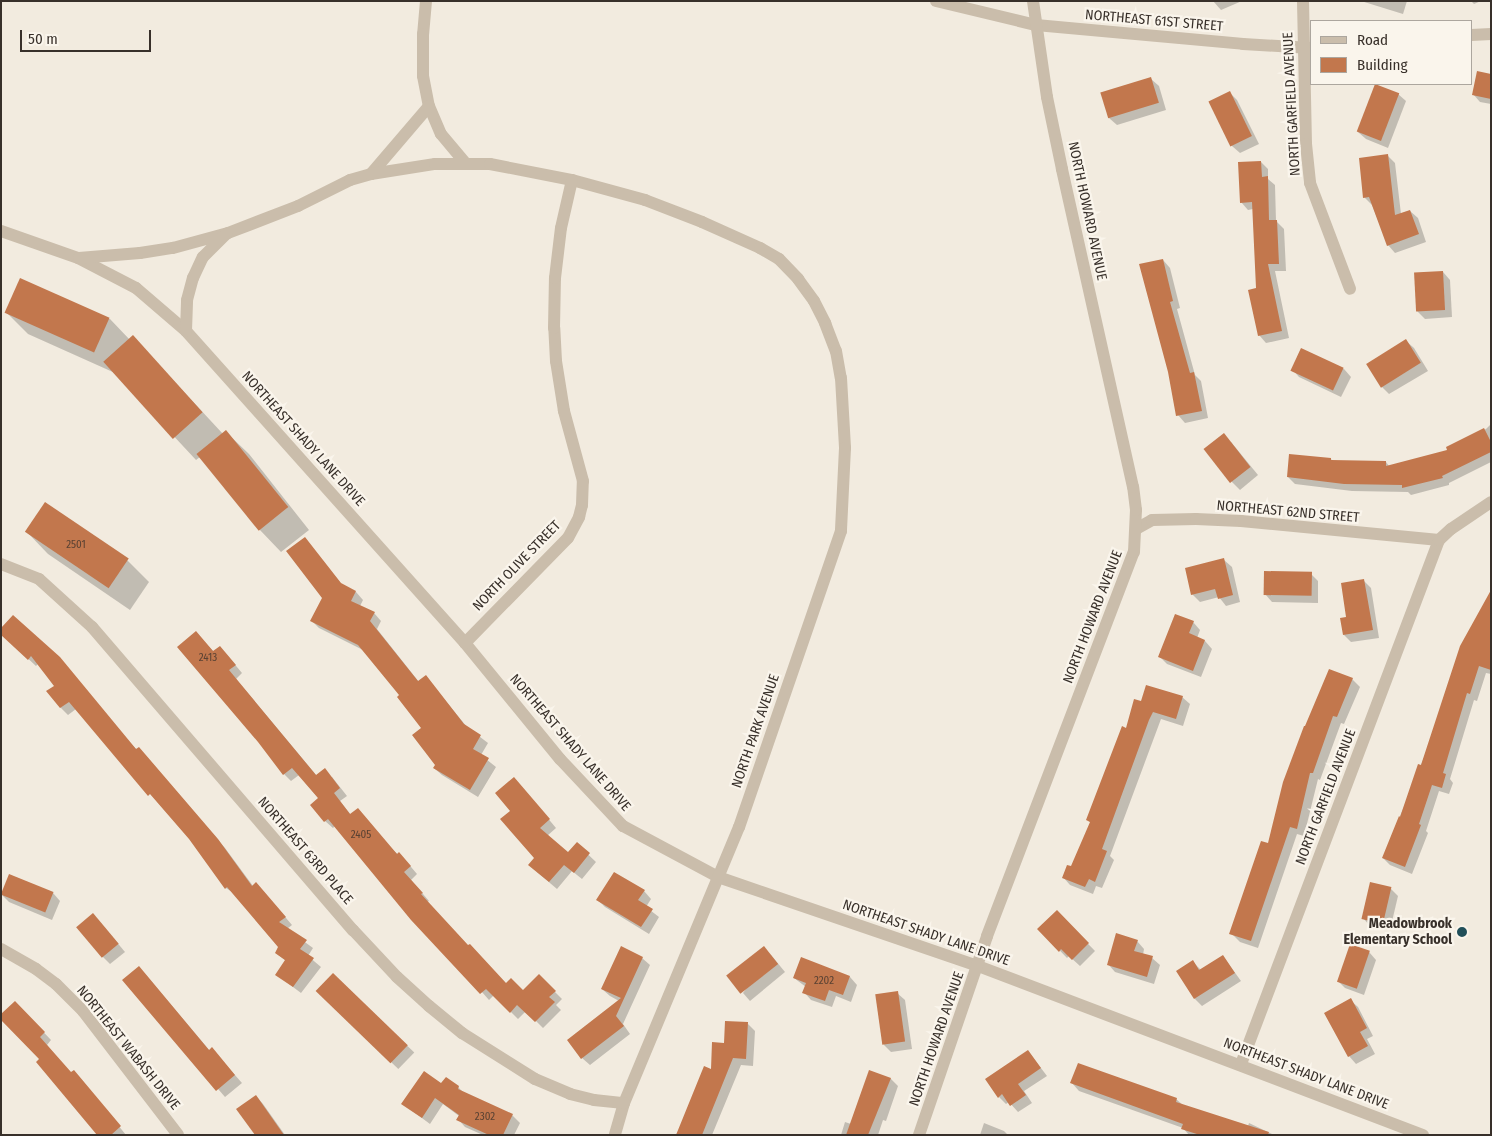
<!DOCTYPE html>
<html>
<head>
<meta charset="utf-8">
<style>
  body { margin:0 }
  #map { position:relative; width:1492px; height:1136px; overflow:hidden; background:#f2ebdf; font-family:"Fira Sans Condensed",sans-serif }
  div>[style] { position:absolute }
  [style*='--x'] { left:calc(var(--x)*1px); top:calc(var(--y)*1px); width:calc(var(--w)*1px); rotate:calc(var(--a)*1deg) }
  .shadow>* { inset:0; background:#0003; transform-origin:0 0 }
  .building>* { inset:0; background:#c2774d; transform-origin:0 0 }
  .minor>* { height:12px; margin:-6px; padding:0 6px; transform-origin:6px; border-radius:6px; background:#cabdab }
  .dots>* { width:14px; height:14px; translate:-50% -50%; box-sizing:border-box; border:2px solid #faf5ec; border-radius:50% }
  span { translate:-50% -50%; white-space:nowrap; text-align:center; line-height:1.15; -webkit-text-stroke:4.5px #faf5ec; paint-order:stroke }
  .number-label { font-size:11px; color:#5a4233 }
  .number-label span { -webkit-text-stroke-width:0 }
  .street-label { font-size:14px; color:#38302a }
  .poi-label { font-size:14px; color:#38302a; font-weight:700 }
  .right { translate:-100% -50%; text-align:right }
  .frame { position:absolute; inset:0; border:2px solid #38302a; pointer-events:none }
  .legend { position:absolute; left:1310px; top:20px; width:162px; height:65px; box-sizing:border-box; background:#faf5ec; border:1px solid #aca69e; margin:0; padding:6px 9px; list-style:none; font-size:15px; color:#38302a }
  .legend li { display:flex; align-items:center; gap:10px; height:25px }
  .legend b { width:25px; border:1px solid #aca69e }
  .scale { position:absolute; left:20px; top:30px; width:131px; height:22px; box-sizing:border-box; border:2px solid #38302a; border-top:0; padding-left:6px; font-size:15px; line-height:18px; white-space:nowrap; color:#38302a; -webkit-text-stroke:4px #faf5ec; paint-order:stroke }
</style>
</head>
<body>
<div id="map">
  <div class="shadow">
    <div style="clip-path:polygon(1213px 1px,1242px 1px,1221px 10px)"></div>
    <div style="clip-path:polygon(1361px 1px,1407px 1px,1403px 14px)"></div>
    <div style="clip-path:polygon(1471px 1px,1481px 1px,1474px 4px)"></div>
    <div style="clip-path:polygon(1491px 76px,1491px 104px,1480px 102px,1473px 94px)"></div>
    <div style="clip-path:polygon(1151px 79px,1159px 86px,1166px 110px,1117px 125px,1109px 118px,1102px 94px)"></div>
    <div style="clip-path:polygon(1230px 93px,1237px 100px,1259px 144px,1240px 153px,1232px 146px)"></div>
    <div style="clip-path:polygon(1398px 94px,1406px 101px,1388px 148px,1366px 139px,1358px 132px)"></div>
    <div style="clip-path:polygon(1388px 156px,1395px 163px,1401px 214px,1410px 211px,1418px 218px,1426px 242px,1395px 253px,1388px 245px,1372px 205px,1364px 197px)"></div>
    <div style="clip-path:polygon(1261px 162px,1268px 169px,1268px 179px,1275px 185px,1276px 221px,1284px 229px,1286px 271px,1275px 271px,1289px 338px,1266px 343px,1259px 335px,1253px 209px,1248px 210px,1241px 202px)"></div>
    <div style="clip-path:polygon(1163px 260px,1170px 268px,1180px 308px,1177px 309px,1195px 375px,1201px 381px,1208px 418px,1185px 423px,1178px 415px)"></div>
    <div style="clip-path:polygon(1443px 272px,1450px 280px,1452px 317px,1425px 319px,1417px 311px)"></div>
    <div style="clip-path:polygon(6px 312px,110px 319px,130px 340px,133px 337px,223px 434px,226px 432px,249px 454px,309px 530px,281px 552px,259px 529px,200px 457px,196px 460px,115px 373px,28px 334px)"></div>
    <div style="clip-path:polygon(1406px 341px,1414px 348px,1428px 371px,1389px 394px,1382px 387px)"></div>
    <div style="clip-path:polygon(1301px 349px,1344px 369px,1351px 377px,1341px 397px,1299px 377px,1292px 369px)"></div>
    <div style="clip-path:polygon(1491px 424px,1491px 462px,1449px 483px,1449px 485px,1411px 495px,1408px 492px,1352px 491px,1295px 484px,1288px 477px,1331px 459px,1333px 462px,1386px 462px,1389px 466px,1449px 451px,1448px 448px,1486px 429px)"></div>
    <div style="clip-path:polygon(1231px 442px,1258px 475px,1240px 490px,1232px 482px)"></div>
    <div style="clip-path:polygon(26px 531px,127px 560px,149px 582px,130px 610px,48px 554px)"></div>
    <div style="clip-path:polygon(304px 538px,343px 586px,356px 592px,363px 600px,360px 606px,374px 613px,381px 621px,377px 629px,419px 682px,426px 677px,467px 727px,488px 743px,481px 755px,496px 767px,478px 797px,442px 775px,434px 768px,436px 765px,423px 728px,401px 696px,365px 651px,319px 628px,312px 621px,323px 598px)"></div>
    <div style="clip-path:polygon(1224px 560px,1232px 567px,1240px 602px,1226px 606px,1219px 597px,1200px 602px,1192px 594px)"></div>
    <div style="clip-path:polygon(1311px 574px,1318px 581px,1318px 603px,1272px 602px,1265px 594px)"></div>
    <div style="clip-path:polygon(1364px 581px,1371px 588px,1379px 638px,1351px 642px,1344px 635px)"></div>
    <div style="clip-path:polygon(1491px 593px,1491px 674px,1486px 673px,1477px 701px,1474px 700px,1450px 779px,1453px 783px,1449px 794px,1439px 791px,1426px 831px,1428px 833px,1412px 874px,1390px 865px,1383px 858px)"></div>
    <div style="clip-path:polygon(13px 617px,137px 750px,146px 756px,225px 848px,253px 886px,263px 891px,292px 925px,287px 929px,313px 948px,308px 956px,321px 967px,301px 993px,277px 975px,286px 961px,276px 953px,280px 947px,235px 894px,226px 888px,190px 839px,76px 709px,68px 715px,61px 708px,48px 691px,56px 686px,38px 664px,36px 666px,7px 639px)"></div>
    <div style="clip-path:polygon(1193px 622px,1200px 630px,1197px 638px,1205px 641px,1212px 649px,1201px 677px,1167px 664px,1159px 656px)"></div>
    <div style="clip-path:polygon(196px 633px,214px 652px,227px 655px,242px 673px,236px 679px,317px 776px,332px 777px,347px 796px,340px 801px,351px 815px,406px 861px,417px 874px,411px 880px,429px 901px,427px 902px,469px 947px,506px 985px,523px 992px,539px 976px,562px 999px,556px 1005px,561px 1010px,543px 1028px,526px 1011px,518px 1019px,494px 995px,489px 1000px,335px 826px,333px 828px,325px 821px,319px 799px,299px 775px,291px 781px,284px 774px)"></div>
    <div style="clip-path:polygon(1352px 679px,1360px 687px,1344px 724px,1341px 723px,1320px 780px,1318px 779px,1304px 836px,1297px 834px,1258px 948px,1240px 942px,1232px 934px,1269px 845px,1284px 782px)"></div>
    <div style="clip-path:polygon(1182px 697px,1190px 704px,1183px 726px,1161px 719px,1110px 856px,1114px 860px,1102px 888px,1096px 886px,1093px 894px,1070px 885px,1063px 877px,1072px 868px,1091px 823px,1088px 820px,1126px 729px,1142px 702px)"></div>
    <div style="clip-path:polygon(521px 786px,556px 828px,547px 836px,568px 854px,577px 844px,596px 862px,582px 879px,572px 871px,557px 889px,537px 872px,535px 858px,512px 811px)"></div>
    <div style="clip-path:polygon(10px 875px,53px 893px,60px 901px,52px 920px,9px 902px,2px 895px)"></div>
    <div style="clip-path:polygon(1390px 888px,1398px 896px,1390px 930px,1370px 926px,1363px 918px)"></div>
    <div style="clip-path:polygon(644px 891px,651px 899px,646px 907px,659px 917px,649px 934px,605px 907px,598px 900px)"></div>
    <div style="clip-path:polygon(1057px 912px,1095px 951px,1080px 966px,1069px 956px,1067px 958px,1039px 929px)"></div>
    <div style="clip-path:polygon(100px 922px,125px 952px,110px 964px,103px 957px)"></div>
    <div style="clip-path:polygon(1137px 941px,1144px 949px,1143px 955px,1152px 958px,1160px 965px,1154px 984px,1115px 972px,1108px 964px)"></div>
    <div style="clip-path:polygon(1369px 952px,1376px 960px,1364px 995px,1345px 988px,1338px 981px)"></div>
    <div style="clip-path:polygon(771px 955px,785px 972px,750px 1001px,743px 993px)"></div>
    <div style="clip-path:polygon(1223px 956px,1241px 981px,1202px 1006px,1195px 999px,1193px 962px,1201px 970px)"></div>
    <div style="clip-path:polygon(642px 958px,650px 965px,623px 1024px,630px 1034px,590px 1065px,582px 1058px,619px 1001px,610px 996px,602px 989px)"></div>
    <div style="clip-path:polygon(802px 959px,850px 977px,857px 985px,851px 1002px,836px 996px,832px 1007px,811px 1000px,804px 992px,806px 987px,794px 978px)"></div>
    <div style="left:333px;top:974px;width:113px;height:23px;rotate:44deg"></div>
    <div style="clip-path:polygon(146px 975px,210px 1051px,212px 1049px,242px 1083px,225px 1097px,124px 980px)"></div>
    <div style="clip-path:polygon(897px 993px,905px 1000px,912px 1049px,891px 1052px,884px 1045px)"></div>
    <div style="clip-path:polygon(1350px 1000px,1358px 1007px,1373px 1036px,1367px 1039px,1375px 1054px,1356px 1064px,1349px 1056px)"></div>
    <div style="clip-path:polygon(15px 1002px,51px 1040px,47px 1045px,71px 1074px,81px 1079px,126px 1135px,98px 1135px,41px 1059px)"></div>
    <div style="clip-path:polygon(747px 1023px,755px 1031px,753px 1066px,741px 1065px,712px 1135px,676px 1135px,725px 1044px)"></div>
    <div style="clip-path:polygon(1028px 1051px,1047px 1076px,1024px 1091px,1032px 1103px,1018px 1112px,1009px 1102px,1006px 1104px,999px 1097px)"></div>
    <div style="clip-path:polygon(870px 1071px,891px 1079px,898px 1086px,886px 1121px,883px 1120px,878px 1135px,841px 1135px,845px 1122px,851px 1124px)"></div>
    <div style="clip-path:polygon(1072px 1083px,1176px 1099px,1184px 1106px,1248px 1126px,1249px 1123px,1274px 1135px,1189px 1135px,1183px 1128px,1079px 1091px)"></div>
    <div style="clip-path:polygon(442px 1085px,458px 1087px,464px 1093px,512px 1115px,520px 1123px,514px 1135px,483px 1135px,465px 1127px,458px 1119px,459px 1116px,443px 1104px,430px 1124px,403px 1104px)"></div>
    <div style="clip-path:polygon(256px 1096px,263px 1104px,285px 1135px,257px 1135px)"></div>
    <div style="clip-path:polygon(984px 1123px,1004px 1131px,1008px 1135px,980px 1135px)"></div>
  </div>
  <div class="building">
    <div style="clip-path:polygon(1477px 71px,1491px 74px,1491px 99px,1472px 95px)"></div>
    <div style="left:1151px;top:77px;width:27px;height:53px;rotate:73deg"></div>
    <div style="left:1375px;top:84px;width:26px;height:51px;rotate:21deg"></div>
    <div style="left:1230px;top:91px;width:50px;height:24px;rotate:64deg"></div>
    <div style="clip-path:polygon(1388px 154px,1395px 215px,1410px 210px,1419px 234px,1387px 246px,1369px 197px,1363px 198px,1359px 158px)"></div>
    <div style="clip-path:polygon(1261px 161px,1262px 177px,1268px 176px,1269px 220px,1277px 220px,1279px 264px,1268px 264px,1282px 331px,1258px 336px,1248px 290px,1256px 288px,1252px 202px,1240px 203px,1238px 162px)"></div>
    <div style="clip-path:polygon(1163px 259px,1173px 301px,1170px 302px,1190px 373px,1194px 372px,1202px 411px,1176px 416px,1168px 372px,1139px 264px)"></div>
    <div style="left:1443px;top:271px;width:39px;height:29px;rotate:87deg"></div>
    <div style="left:20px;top:278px;width:98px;height:38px;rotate:24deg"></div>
    <div style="left:133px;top:335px;width:104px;height:40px;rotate:48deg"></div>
    <div style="left:1406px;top:339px;width:28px;height:47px;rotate:58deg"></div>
    <div style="left:1301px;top:348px;width:47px;height:25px;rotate:25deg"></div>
    <div style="clip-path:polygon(1484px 428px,1491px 442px,1491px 452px,1442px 476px,1443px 478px,1402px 488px,1402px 485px,1344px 484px,1287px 477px,1289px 454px,1331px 458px,1331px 460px,1386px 461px,1386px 466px,1447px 450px,1446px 447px)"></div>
    <div style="left:226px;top:430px;width:99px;height:38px;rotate:51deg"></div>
    <div style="left:1224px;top:433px;width:43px;height:26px;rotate:52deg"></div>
    <div style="left:45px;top:502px;width:101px;height:36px;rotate:34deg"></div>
    <div style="clip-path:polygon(305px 537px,341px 583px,356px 591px,351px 601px,375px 612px,370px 621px,418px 681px,426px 675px,464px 724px,481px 735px,473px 749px,489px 758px,470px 790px,433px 768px,435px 765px,412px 735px,421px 728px,397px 697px,399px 695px,358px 645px,310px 621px,322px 598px,286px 551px)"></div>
    <div style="clip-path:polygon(1224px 558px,1233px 595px,1218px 599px,1215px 589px,1191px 595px,1185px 568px)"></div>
    <div style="left:1264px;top:571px;width:48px;height:24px;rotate:1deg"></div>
    <div style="clip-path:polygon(1364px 579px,1373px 630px,1343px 635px,1340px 618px,1346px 617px,1341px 583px)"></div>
    <div style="clip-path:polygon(1491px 590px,1491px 670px,1479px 666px,1470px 694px,1467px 693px,1443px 773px,1446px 774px,1442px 788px,1432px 785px,1419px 824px,1421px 825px,1405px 867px,1382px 858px,1399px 816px,1400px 817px,1418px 764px,1421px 765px,1460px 646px)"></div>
    <div style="clip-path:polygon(1175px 614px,1194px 621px,1189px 633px,1205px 640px,1193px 671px,1158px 657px)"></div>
    <div style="clip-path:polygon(13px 615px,60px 657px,136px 749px,139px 747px,218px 839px,252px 886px,256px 882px,286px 917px,279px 922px,307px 940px,300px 949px,314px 958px,293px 987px,275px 975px,285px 960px,275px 953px,278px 947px,227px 887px,225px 889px,189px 839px,150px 794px,148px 796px,69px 702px,60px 708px,46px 691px,54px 686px,31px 656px,28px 660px,1px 635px,1px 628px)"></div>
    <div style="clip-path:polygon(196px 631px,213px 651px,220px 646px,236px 665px,229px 670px,316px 775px,325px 768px,340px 788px,334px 793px,350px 814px,358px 808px,397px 854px,399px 852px,411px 866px,404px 872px,423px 893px,421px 894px,468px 945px,470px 944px,506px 983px,511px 978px,523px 990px,539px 974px,556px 991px,549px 997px,555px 1002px,535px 1022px,517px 1005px,510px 1013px,486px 989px,480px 994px,411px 920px,328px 819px,324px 822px,310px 805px,318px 798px,292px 768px,283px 775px,258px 742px,177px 647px)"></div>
    <div style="clip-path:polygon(1329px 669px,1353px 678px,1337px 717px,1333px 716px,1313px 773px,1310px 773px,1297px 829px,1290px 827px,1251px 941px,1229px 934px,1261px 841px,1268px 843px,1283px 782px,1304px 726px,1305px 726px)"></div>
    <div style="clip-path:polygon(1146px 685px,1183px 696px,1176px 719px,1153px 712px,1149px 720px,1102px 849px,1107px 851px,1095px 882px,1089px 879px,1085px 887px,1062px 878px,1067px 865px,1071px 866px,1090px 822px,1086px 820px,1122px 726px,1126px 728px,1134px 699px,1141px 701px)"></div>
    <div style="clip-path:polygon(514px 777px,550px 819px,540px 828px,568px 852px,577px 842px,590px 853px,574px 873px,564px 865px,549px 882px,528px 865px,534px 858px,500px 819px,510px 811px,495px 793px)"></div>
    <div style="clip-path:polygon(614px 872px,645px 890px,638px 900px,653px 909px,641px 927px,596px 900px)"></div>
    <div style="left:9px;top:874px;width:48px;height:22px;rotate:22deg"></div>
    <div style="left:1370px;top:882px;width:22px;height:38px;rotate:13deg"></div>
    <div style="clip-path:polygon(1057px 910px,1089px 943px,1072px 960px,1061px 949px,1059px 952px,1037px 929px)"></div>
    <div style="left:93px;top:913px;width:40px;height:22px;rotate:50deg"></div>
    <div style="clip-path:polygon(1116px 933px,1138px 940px,1134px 951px,1153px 956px,1147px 977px,1107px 965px)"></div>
    <div style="left:1350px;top:944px;width:21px;height:40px;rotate:19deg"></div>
    <div style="clip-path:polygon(621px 946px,643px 957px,616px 1016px,624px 1026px,581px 1059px,567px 1040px,621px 998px,601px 989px)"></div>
    <div style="left:764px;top:946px;width:23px;height:48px;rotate:52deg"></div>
    <div style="clip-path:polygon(1223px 955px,1235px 973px,1194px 999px,1176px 971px,1193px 960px,1199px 970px)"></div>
    <div style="clip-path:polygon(801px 957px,850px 976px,843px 995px,829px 990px,825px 1001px,802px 993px,806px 983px,793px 978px)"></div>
    <div style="clip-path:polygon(139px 966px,209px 1050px,212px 1047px,235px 1075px,216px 1091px,122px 980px)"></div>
    <div style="left:333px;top:973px;width:104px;height:25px;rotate:44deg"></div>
    <div style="left:898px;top:991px;width:51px;height:23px;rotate:82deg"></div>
    <div style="clip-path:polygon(1351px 998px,1367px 1028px,1360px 1032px,1368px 1046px,1348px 1057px,1324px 1013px)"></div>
    <div style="clip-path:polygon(15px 1001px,45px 1032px,40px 1037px,71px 1072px,74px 1070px,121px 1126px,111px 1135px,97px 1135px,36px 1062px,39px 1059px,1px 1020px,1px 1014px)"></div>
    <div style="clip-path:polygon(725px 1021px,748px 1022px,746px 1059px,733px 1058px,702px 1135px,676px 1135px,704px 1066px,711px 1069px,712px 1042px,724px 1043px)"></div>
    <div style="clip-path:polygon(1028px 1050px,1041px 1068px,1018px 1084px,1026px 1095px,1010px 1106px,1002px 1094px,998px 1098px,985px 1079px)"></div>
    <div style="clip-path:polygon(1078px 1063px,1177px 1098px,1176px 1102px,1269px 1132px,1268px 1135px,1200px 1135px,1181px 1129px,1183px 1124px,1070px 1083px)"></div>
    <div style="clip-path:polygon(869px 1070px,891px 1078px,868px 1135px,846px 1135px)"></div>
    <div style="clip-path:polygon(424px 1071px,441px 1083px,446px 1077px,459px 1086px,458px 1089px,513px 1114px,503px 1135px,489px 1135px,456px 1120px,459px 1115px,435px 1098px,422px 1118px,401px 1104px)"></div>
    <div style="clip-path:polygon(256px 1095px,284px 1135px,255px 1135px,236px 1109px)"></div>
  </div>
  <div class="minor">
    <div style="--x:426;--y:1;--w:33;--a:95"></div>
    <div style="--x:423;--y:34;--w:42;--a:90"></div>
    <div style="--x:423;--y:76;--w:31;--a:79"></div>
    <div style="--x:429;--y:106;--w:30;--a:67"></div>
    <div style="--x:441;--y:134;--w:38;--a:50"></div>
    <div style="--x:936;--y:1;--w:103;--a:13.5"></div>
    <div style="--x:1036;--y:25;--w:208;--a:5.2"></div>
    <div style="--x:1243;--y:44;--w:68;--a:3.4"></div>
    <div style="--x:1303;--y:1;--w:143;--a:88.8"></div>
    <div style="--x:1306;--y:144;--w:39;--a:84"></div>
    <div style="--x:1310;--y:183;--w:113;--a:69.3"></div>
    <div style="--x:1471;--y:35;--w:20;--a:-3"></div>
    <div style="--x:371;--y:174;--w:89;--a:-49.5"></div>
    <div style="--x:1;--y:231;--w:82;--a:19.3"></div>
    <div style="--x:78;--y:258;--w:65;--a:27.3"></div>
    <div style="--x:136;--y:288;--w:66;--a:40.7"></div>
    <div style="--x:186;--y:331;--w:419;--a:48.2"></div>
    <div style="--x:465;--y:643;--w:150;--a:50.7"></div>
    <div style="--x:560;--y:759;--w:92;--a:46.8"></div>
    <div style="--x:623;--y:826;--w:108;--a:28.2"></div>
    <div style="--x:718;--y:877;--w:275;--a:18.9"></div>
    <div style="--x:978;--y:966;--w:476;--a:20.8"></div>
    <div style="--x:79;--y:258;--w:61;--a:-4.7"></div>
    <div style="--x:140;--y:253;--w:33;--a:-9"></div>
    <div style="--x:173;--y:248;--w:57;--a:-15.3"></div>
    <div style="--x:228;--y:233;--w:75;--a:-21.1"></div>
    <div style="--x:298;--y:206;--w:58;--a:-26.6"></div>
    <div style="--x:350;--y:180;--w:22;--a:-16"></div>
    <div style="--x:371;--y:174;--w:65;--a:-8.9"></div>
    <div style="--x:435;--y:164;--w:55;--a:0"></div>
    <div style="--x:490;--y:164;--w:84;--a:11"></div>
    <div style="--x:572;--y:180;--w:76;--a:15.3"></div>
    <div style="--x:645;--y:200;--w:61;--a:21.1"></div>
    <div style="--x:702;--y:222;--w:64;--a:24.1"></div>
    <div style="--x:760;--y:248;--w:22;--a:30"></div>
    <div style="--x:779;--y:259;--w:28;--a:46"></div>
    <div style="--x:798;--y:279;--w:27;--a:54"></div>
    <div style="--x:814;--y:301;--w:25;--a:63"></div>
    <div style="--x:825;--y:323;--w:30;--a:69"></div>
    <div style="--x:836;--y:351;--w:27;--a:80"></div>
    <div style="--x:841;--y:378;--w:70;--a:86.7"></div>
    <div style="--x:845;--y:448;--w:83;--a:92.8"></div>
    <div style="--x:841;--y:531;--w:313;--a:109"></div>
    <div style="--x:739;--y:827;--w:299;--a:112.6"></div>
    <div style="--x:624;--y:1103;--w:33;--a:106"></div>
    <div style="--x:186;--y:331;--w:31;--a:-88"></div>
    <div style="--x:187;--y:300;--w:23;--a:-75"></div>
    <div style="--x:193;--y:278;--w:23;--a:-65"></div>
    <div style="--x:203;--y:257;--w:33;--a:-45"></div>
    <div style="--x:1136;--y:529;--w:18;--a:-29"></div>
    <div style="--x:1152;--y:520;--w:44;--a:-1.3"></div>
    <div style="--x:1196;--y:519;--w:45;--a:2.5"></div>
    <div style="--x:1241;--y:521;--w:199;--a:5.5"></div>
    <div style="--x:1;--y:564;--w:41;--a:21.5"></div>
    <div style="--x:39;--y:579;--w:72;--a:42.2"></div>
    <div style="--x:92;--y:627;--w:400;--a:49.3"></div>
    <div style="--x:353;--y:930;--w:64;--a:46.9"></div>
    <div style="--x:397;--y:977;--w:43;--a:42.2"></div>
    <div style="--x:429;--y:1006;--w:43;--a:39.3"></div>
    <div style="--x:462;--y:1033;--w:86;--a:32.2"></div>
    <div style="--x:535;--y:1079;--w:38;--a:23"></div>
    <div style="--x:570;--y:1094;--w:25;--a:14"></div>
    <div style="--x:594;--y:1100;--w:30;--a:6"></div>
    <div style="--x:465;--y:643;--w:147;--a:-45.6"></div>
    <div style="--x:568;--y:538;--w:24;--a:-62"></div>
    <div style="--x:579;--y:517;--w:12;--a:-76"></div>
    <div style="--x:582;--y:505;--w:24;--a:-88"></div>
    <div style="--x:583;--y:481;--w:73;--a:-105.2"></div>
    <div style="--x:564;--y:411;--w:51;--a:-99.1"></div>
    <div style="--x:556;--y:361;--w:33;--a:-93"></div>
    <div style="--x:554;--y:328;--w:50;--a:-88.9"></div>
    <div style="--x:555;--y:278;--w:50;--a:-83.2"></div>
    <div style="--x:561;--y:228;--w:49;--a:-77.1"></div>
    <div style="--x:1;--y:949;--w:40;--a:29.7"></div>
    <div style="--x:36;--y:969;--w:25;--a:37"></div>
    <div style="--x:56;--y:984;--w:38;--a:45"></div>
    <div style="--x:83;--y:1011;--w:156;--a:52.5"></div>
    <div style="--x:1241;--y:1064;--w:560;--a:-69.3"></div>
    <div style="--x:1439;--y:540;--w:16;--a:-43"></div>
    <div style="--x:1451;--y:529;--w:48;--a:-34"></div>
    <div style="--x:919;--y:1135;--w:210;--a:-71.1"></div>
    <div style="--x:987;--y:936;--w:411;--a:-69.1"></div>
    <div style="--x:1134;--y:552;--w:42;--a:-87.3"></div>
    <div style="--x:1136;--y:510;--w:23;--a:-97"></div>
    <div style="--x:1133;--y:487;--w:326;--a:-102.6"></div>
    <div style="--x:1062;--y:169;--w:74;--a:-101.8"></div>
    <div style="--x:1047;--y:97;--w:97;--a:-98.3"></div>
  </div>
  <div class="dots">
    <div style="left:1462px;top:932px;background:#214f59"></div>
  </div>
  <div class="number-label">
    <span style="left:76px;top:545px">2501</span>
    <span style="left:208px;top:658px">2413</span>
    <span style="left:361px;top:835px">2405</span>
    <span style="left:824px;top:981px">2202</span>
    <span style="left:485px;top:1117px">2302</span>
  </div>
  <div class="street-label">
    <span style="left:1154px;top:21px;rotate:5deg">NORTHEAST 61ST STREET</span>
    <span style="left:1292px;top:104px;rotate:-93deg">NORTH GARFIELD AVENUE</span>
    <span style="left:1087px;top:211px;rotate:78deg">NORTH HOWARD AVENUE</span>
    <span style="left:303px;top:439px;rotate:48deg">NORTHEAST SHADY LANE DRIVE</span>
    <span style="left:1288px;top:512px;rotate:5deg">NORTHEAST 62ND STREET</span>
    <span style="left:517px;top:566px;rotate:-46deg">NORTH OLIVE STREET</span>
    <span style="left:1093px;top:617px;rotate:-69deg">NORTH HOWARD AVENUE</span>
    <span style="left:756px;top:731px;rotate:-71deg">NORTH PARK AVENUE</span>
    <span style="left:570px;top:743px;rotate:49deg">NORTHEAST SHADY LANE DRIVE</span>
    <span style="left:1326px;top:797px;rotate:-69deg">NORTH GARFIELD AVENUE</span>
    <span style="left:305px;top:851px;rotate:49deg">NORTHEAST 63RD PLACE</span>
    <span style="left:926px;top:933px;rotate:19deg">NORTHEAST SHADY LANE DRIVE</span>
    <span style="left:937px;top:1039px;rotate:-71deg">NORTH HOWARD AVENUE</span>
    <span style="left:128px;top:1048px;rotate:51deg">NORTHEAST WABASH DRIVE</span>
    <span style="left:1306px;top:1074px;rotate:21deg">NORTHEAST SHADY LANE DRIVE</span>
  </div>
  <div class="poi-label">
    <span class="right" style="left:1452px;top:932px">Meadowbrook<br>Elementary School</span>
  </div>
  <div class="frame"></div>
  <ul class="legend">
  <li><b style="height:6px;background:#cabdab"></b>Road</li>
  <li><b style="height:14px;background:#c2774d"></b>Building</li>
  </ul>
  <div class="scale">50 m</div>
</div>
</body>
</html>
